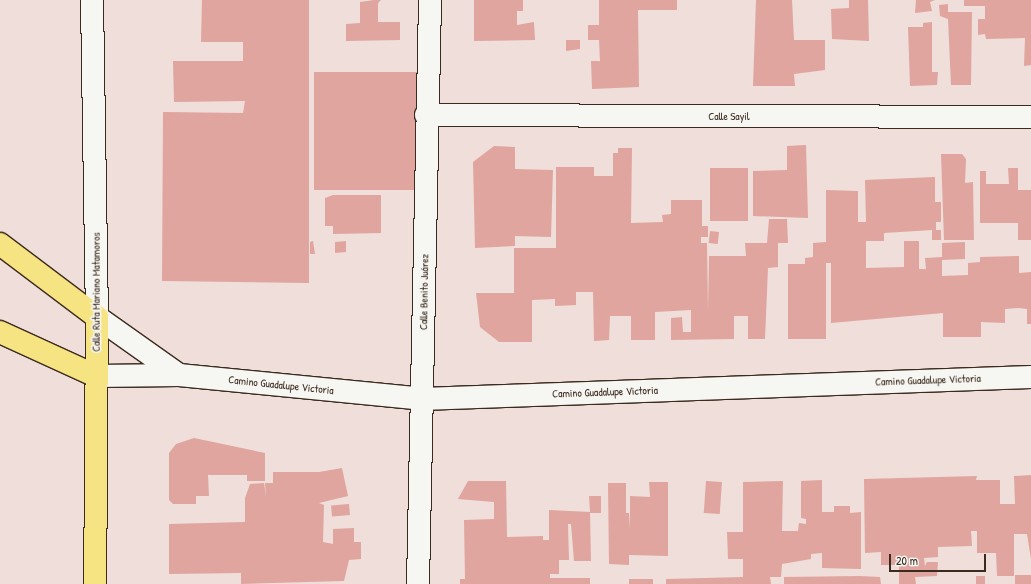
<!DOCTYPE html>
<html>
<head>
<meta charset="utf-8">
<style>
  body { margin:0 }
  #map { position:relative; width:1031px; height:584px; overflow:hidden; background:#efded9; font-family:"Patrick Hand",sans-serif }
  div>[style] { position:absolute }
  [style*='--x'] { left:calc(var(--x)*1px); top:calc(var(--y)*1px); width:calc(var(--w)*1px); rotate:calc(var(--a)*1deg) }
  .building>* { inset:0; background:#dfa59e; transform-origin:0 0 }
  .roads { filter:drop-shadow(1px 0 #3b2a1e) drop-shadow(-1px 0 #3b2a1e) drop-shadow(0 1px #3b2a1e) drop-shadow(0 -1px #3b2a1e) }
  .minor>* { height:22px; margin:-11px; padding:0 11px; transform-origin:11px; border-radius:11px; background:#f6f6f2 }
  .secondary>* { height:22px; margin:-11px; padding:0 11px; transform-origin:11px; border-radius:11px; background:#f6f6f2 }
  .primary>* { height:22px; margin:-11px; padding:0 11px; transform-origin:11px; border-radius:11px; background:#f6e381 }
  span { translate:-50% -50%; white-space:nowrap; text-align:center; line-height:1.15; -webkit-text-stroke:3.5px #f6f6f2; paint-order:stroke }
  .street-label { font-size:11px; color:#3b2a1e }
  .scale { position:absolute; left:889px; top:554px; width:97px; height:18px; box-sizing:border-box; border:2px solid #3b2a1e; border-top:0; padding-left:5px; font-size:12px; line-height:14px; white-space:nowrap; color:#3b2a1e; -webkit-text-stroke:3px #f6f6f2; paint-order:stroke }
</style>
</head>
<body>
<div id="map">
  <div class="building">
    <div style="clip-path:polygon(202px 0,309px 0,309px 283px,162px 281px,163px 112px,243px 113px,245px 101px,174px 102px,173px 61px,243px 61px,243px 42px,201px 42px)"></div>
    <div style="clip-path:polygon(374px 0,381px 0,378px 3px,378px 22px,400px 22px,400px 40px,346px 41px,346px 24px,360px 23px,360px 2px)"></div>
    <div style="clip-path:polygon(474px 0,523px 0,523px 11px,517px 11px,517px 25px,534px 22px,535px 40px,474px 41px)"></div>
    <div style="clip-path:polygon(599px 0,677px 0,677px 10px,638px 10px,639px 87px,592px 89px,591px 61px,600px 61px,599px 40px,588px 40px,588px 25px,599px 25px)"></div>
    <div style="clip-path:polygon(756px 0,792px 0,794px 40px,825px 40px,825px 70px,794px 74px,795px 86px,753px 86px)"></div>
    <div style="clip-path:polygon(849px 0,868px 0,869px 41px,832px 39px,831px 9px,849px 8px)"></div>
    <div style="clip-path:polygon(916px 0,935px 0,930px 2px,932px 11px,915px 13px)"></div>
    <div style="clip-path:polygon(964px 0,1031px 0,1031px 65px,1024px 66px,1025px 38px,986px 39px,985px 34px,978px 35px,978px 19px,985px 19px,985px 6px,964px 6px)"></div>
    <div style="clip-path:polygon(948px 4px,948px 12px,972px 12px,971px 85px,951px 85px,948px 19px,940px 16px,939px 5px)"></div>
    <div style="clip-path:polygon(932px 22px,932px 72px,938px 72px,937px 85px,910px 86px,908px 27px,923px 27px,923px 23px)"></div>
    <div style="clip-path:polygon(566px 40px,580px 40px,580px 49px,566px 51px)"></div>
    <div style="left:417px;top:72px;width:118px;height:103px;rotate:90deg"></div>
    <div style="clip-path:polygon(806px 145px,808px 218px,753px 216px,753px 171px,787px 170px,787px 146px)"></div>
    <div style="clip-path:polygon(494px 146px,515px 147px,515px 169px,553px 170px,551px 237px,515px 236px,515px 246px,475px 248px,473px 162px)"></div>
    <div style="clip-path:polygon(618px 148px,632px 148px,631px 223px,663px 222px,662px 215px,671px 214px,671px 200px,702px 200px,702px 226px,708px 226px,708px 237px,701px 237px,701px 243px,707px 243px,708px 312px,709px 256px,746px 256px,745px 243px,767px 243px,769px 219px,787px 219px,788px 243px,778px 243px,778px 267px,768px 268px,765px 339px,748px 339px,748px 316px,734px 316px,734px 339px,671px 340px,671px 318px,682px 317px,683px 332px,691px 332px,691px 310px,655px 312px,655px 340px,631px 340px,631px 316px,610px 316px,609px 340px,594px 341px,593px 292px,576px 292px,576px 305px,555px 306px,555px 299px,532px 300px,532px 342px,499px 342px,480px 327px,476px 293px,514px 293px,514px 248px,556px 248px,556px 167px,594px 167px,594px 176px,613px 176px,613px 153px,618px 153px)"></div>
    <div style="clip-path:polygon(941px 154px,962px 154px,966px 159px,965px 183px,973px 182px,974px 240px,944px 240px)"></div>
    <div style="left:748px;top:168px;width:53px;height:38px;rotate:90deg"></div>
    <div style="clip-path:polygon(1008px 168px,1018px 168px,1018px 190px,1031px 190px,1031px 240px,1018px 240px,1018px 223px,980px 223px,980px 171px,986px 171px,986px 184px,1009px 184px)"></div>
    <div style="clip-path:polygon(935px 177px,935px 202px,941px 202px,941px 222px,936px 222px,936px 230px,941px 230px,941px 240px,932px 240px,932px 230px,884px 233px,884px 241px,866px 241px,866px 268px,904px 267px,904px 241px,919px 241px,919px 269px,926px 269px,925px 258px,942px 257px,942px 243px,965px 242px,965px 259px,942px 260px,942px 276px,968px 275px,968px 263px,980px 262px,980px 257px,1019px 256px,1019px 273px,1031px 272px,1031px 324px,1027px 324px,1027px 309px,1019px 308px,1005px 309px,1005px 323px,981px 322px,981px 337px,943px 337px,943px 313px,831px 323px,831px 263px,826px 263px,826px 339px,788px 339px,788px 264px,805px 264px,805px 258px,813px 257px,813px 243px,826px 242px,826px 190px,858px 191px,858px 222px,866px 222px,865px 180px)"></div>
    <div style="clip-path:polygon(333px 195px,381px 195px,381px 233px,333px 234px,333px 226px,325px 226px,325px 198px)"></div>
    <div style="left:710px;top:231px;width:9px;height:12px;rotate:6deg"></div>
    <div style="clip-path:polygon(313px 241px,315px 254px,310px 254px,310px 242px)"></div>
    <div style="clip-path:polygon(346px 241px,346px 252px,335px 253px,335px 242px)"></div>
    <div style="clip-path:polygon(194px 438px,265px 453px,265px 481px,247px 481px,247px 475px,208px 475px,209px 496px,196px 496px,196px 504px,173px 504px,169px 500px,169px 453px,176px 444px)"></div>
    <div style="clip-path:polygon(342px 468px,348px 496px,319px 503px,324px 505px,323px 542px,333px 544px,333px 529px,354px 528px,354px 542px,361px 542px,361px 559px,349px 560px,344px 581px,241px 584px,241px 573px,169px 574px,169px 524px,245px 522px,245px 498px,250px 484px,264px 483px,266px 497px,265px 483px,273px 483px,273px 472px,319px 472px)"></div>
    <div style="clip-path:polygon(1031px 475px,1031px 559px,1027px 534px,1014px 534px,1014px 576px,997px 576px,996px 553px,977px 553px,977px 531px,971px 531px,972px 546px,938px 547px,938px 557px,924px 558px,925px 566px,927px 562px,938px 562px,937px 576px,915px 577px,916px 584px,899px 584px,899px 565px,881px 565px,881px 552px,865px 553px,864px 479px,977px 476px,976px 480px,1000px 480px,1000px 504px,1015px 504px,1014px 476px)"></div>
    <div style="clip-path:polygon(822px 480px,822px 512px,834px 512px,834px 506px,850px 506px,850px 513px,861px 512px,861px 569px,822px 568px,822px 553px,811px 554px,811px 559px,782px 564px,781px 577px,770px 577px,771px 584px,666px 584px,666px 579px,743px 577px,743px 559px,728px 559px,727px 532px,743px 532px,743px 482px,783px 481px,782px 531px,798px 531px,799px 523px,806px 524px,806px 519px,801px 518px,801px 481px)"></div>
    <div style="clip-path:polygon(468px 481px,506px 481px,507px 537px,543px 536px,543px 540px,549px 540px,549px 510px,590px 512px,589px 496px,601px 496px,601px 513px,590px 513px,591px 561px,574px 561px,571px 524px,568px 524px,569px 560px,559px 560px,559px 574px,550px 574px,550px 578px,590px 578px,590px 584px,460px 584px,460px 579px,465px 579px,464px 520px,494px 519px,494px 502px,458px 499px)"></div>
    <div style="left:706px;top:481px;width:16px;height:32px;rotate:4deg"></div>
    <div style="clip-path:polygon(649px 482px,668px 482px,668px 556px,629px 555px,629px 565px,609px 564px,608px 483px,626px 483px,626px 513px,629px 513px,630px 529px,630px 496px,650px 497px)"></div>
    <div style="left:349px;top:504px;width:11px;height:18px;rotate:85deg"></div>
    <div style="left:1031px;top:575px;width:9px;height:16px;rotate:90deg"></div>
    <div style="clip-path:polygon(860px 576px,880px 577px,881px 584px,784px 584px,784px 577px)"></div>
    <div style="left:976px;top:576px;width:9px;height:8px"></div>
    <div style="left:629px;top:579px;width:24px;height:5px"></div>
  </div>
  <div class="roads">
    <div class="minor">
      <div style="--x:426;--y:115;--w:605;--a:0.19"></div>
      <div style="--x:97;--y:317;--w:100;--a:35.3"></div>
      <div style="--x:96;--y:376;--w:83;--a:-0.7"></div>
      <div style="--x:179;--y:375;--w:244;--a:5.6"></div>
      <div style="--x:422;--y:399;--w:609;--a:-2.07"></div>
      <div style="--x:418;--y:584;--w:584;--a:-88.82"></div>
    </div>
    <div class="secondary">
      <div style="--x:92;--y:0;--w:317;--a:89.1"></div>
    </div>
    <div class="primary">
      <div style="--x:0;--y:244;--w:121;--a:37"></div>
      <div style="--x:97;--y:317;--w:267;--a:90.4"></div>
      <div style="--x:0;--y:332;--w:106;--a:24.6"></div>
    </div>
  </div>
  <div class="street-label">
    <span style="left:729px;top:116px">Calle Sayil</span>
    <span style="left:96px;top:292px;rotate:-90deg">Calle Ruta Mariano Matamoros</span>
    <span style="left:424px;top:292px;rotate:-89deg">Calle Benito Juárez</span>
    <span style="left:928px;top:380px;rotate:-2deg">Camino Guadalupe Victoria</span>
    <span style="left:281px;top:385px;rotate:6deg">Camino Guadalupe Victoria</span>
    <span style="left:605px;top:392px;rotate:-2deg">Camino Guadalupe Victoria</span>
  </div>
  <div class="scale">20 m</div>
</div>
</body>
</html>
